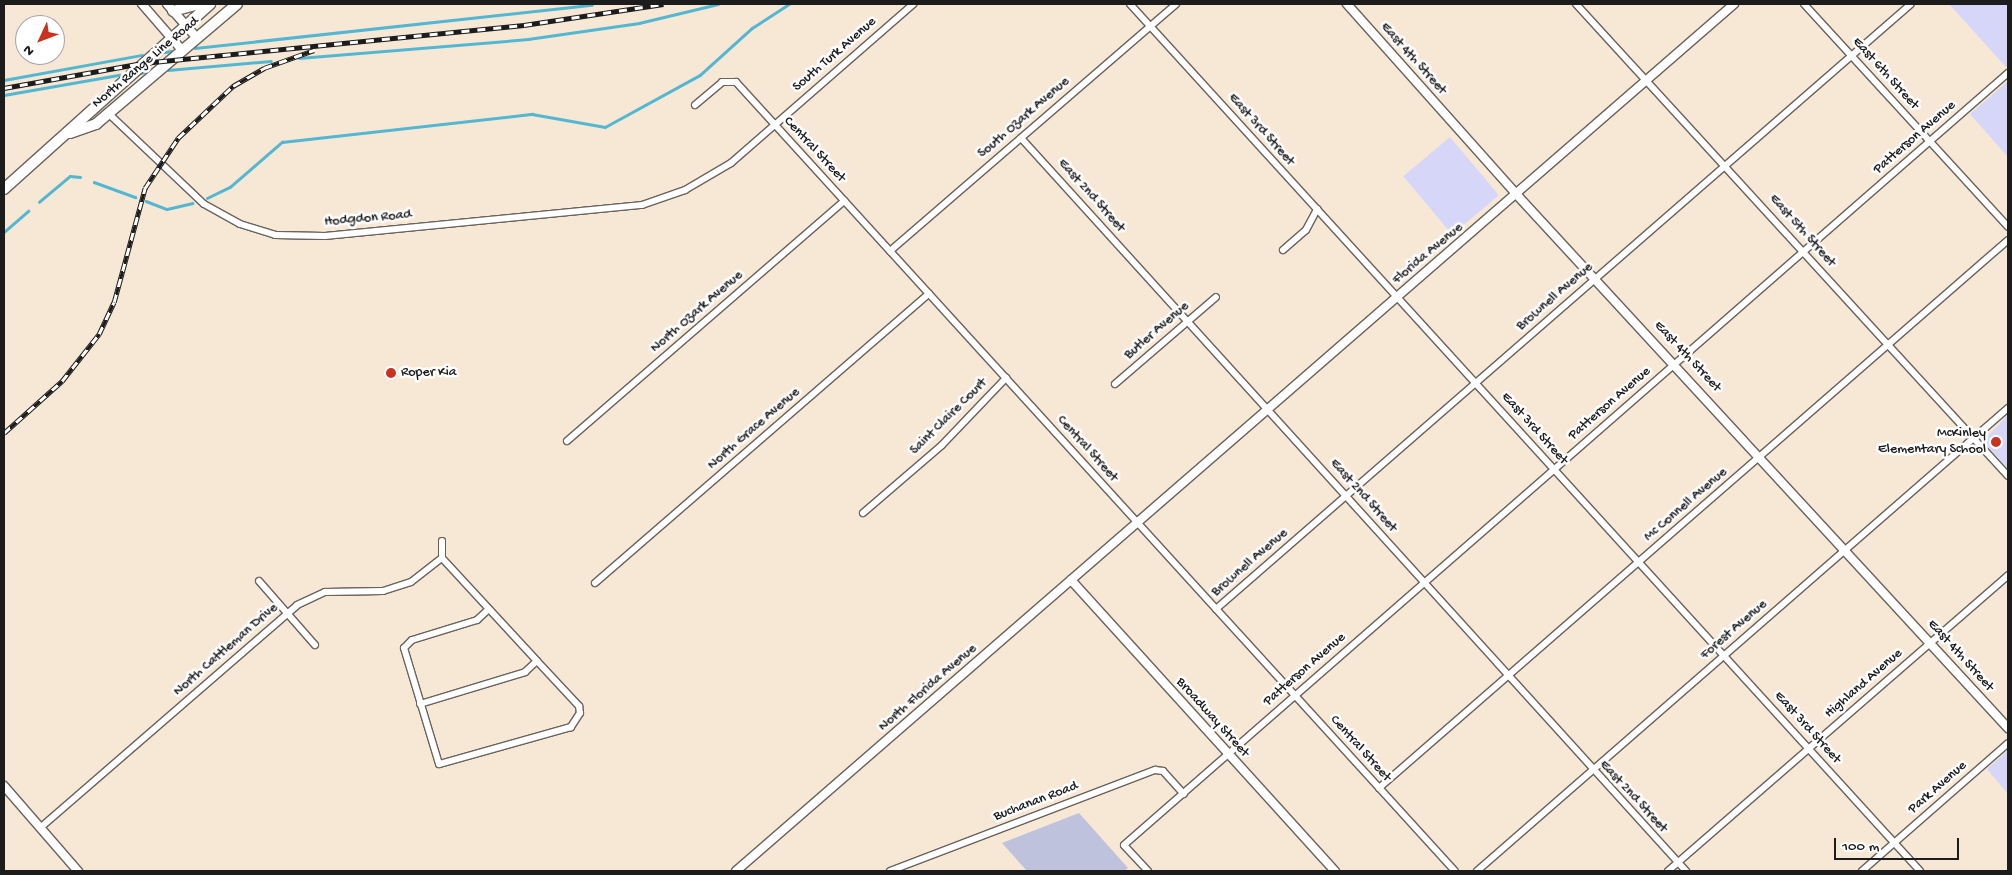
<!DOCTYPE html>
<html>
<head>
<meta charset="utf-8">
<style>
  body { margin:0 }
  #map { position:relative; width:2012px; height:875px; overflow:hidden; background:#f7e8d5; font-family:"Gochi Hand",sans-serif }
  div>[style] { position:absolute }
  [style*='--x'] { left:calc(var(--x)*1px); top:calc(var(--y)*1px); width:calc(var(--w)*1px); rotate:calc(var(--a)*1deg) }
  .built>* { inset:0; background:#d6d7f8; transform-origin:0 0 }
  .industrial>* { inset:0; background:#bec2dd }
  .stream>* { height:2.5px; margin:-1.25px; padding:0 1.25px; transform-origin:1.25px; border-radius:1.25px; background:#54b7d2 }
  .roads { filter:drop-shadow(1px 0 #69635d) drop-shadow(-1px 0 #69635d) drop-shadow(0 1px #69635d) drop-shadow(0 -1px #69635d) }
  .minor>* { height:6px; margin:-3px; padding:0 3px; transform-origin:3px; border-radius:3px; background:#fff }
  .tertiary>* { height:8px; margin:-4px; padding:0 4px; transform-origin:4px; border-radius:4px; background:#fff }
  .primary>* { height:10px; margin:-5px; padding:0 5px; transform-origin:5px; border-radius:5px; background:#fff }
  .rail>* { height:4.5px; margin-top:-2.25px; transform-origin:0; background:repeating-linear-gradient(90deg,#fff 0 8px,#1c1c1c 0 16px); box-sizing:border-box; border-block:1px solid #1c1c1c }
  .dots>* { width:14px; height:14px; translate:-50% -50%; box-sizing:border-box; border:2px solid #fff; border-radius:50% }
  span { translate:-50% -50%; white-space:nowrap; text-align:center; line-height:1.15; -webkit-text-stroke:5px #fff; paint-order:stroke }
  .street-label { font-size:14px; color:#1c1c1c }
  .poi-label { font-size:14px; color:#1c1c1c }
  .left { translate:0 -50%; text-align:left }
  .right { translate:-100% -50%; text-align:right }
  .frame { position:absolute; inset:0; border:5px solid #1c1c1c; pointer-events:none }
  .north { position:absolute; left:15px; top:15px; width:50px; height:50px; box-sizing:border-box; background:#fff; border:1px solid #a4a4a4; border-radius:50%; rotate:227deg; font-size:14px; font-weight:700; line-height:20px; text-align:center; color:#1c1c1c }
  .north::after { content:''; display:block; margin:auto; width:18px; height:22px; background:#c8321e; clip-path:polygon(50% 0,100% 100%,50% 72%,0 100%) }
  .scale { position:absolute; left:1834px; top:838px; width:125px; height:22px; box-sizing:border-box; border:2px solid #1c1c1c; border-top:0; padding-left:6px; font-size:15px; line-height:18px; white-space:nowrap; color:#1c1c1c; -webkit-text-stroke:4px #fff; paint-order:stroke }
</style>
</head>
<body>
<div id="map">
  <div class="built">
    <div style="clip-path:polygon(1949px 4px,2008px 4px,2008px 66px,2006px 67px)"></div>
    <div style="clip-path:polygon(2008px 81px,2008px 157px,1970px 114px)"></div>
    <div style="left:1450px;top:137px;width:76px;height:61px;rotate:50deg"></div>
    <div style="clip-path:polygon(2008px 415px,2008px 469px,1983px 441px)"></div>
    <div style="clip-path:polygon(2008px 750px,2008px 794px,1987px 769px)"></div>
  </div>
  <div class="industrial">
    <div style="clip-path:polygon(1079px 813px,1128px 868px,1124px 871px,1027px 871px,1002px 843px)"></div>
  </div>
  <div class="stream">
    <div style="--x:195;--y:48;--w:399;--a:-6.2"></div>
    <div style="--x:165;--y:52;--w:6;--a:-9"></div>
    <div style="--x:299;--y:58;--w:230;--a:-4.7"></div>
    <div style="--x:528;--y:39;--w:112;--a:-8.2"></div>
    <div style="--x:639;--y:23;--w:81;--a:-13.5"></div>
    <div style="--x:168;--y:70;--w:103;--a:-5"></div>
    <div style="--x:141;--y:73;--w:4;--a:-14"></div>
    <div style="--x:4;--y:80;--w:140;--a:-10.3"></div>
    <div style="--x:4;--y:95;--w:117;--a:-9.9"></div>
    <div style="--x:94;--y:182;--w:44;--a:20.1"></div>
    <div style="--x:207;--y:198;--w:25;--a:-26"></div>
    <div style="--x:230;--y:187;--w:69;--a:-40.9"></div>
    <div style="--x:282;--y:142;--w:252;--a:-6.4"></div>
    <div style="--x:532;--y:114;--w:74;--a:10.1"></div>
    <div style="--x:605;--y:127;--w:108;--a:-28.7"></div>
    <div style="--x:700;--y:75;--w:70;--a:-42.1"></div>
    <div style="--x:752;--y:28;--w:44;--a:-33"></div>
    <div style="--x:146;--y:201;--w:22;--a:21"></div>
    <div style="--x:167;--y:209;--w:26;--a:-13"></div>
    <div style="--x:39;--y:202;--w:40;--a:-40"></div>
    <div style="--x:70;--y:176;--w:10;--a:6"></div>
    <div style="--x:4;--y:232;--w:32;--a:-41"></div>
  </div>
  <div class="roads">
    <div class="minor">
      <div style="--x:1130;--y:4;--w:1173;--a:47.66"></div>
      <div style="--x:1576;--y:4;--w:640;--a:47.53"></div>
      <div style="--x:1804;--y:4;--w:302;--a:47.5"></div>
      <div style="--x:695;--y:105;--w:35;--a:-40"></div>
      <div style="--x:722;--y:82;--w:14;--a:0"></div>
      <div style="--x:736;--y:82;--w:1067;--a:47.66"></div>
      <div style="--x:108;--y:113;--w:132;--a:43.5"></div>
      <div style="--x:204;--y:204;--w:41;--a:29.1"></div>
      <div style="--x:240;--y:224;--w:37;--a:17"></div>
      <div style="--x:275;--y:235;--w:50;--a:1.1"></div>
      <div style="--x:325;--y:236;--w:319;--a:-5.6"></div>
      <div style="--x:642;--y:205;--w:46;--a:-19.2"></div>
      <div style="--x:685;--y:190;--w:53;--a:-30.4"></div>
      <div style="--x:731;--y:163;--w:242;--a:-41.1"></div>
      <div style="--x:1021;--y:138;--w:990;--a:47.78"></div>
      <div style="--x:1283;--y:250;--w:30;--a:-41"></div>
      <div style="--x:1306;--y:230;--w:24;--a:-62"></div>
      <div style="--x:890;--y:251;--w:378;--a:-40.8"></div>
      <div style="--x:1115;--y:384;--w:133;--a:-40.7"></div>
      <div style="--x:567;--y:441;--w:367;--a:-40.9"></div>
      <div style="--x:863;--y:513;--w:104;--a:-40.7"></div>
      <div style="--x:942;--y:445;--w:93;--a:-46.3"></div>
      <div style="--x:442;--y:558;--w:140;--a:47.3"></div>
      <div style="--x:537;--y:661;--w:62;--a:47"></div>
      <div style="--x:579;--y:706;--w:7;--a:82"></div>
      <div style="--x:580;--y:713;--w:17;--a:123"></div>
      <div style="--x:571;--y:727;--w:137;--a:164.3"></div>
      <div style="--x:439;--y:764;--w:121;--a:-106.8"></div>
      <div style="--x:404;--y:648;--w:11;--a:-45"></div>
      <div style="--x:412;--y:640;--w:68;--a:-17.1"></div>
      <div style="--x:477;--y:620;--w:16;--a:-43"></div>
      <div style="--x:259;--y:581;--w:85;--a:48.8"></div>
      <div style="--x:595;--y:583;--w:442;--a:-40.9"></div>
      <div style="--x:1216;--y:609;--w:921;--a:-41.04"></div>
      <div style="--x:420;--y:704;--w:110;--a:-16.9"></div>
      <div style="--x:525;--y:672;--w:16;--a:-43"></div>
      <div style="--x:1379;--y:788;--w:834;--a:-41.06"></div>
      <div style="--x:40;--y:828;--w:340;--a:-40.9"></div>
      <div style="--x:297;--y:605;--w:31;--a:-25"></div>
      <div style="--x:325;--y:592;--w:58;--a:-1"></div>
      <div style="--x:383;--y:591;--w:29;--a:-18"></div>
      <div style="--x:411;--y:582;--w:39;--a:-38"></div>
      <div style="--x:442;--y:558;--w:17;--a:-90"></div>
      <div style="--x:890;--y:871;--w:284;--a:-20.9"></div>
      <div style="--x:1155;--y:770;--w:8;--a:7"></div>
      <div style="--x:1163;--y:771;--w:31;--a:48"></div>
      <div style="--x:1148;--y:871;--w:35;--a:-133"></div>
      <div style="--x:1124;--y:845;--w:1174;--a:-41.13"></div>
      <div style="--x:1477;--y:871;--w:705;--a:-41.09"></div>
      <div style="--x:1668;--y:871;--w:451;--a:-41"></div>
      <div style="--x:1862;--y:871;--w:194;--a:-41.2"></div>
    </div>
    <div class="tertiary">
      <div style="--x:142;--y:4;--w:61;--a:49"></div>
      <div style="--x:167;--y:4;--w:45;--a:48.6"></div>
      <div style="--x:1347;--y:4;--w:256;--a:48.3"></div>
      <div style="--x:1517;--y:195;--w:725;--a:47.35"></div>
      <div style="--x:1071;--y:580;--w:393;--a:47.8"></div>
      <div style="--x:4;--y:786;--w:113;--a:49"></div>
      <div style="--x:736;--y:871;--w:1322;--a:-40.98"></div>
    </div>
    <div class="primary">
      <div style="--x:173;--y:11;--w:28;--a:-15"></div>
      <div style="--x:70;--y:133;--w:28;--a:-19"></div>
      <div style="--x:96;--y:124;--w:185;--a:-40.4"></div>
      <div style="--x:4;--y:189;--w:277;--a:-41.9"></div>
    </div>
  </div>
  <div class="rail">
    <div style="--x:4;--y:88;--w:141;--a:-10.2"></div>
    <div style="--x:143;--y:63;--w:383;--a:-5.7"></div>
    <div style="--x:524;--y:25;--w:141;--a:-8.6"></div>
    <div style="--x:4;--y:433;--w:78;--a:-41.9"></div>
    <div style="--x:62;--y:381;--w:60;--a:-51.8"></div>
    <div style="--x:99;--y:334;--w:35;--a:-65"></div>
    <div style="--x:114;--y:302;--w:118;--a:-74.8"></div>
    <div style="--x:145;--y:188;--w:60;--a:-56.6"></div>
    <div style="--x:178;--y:138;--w:76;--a:-43.4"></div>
    <div style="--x:233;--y:86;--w:36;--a:-30"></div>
    <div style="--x:264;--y:68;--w:53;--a:-19.8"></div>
  </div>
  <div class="dots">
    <div style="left:391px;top:373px;background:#c8321e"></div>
    <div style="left:1996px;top:442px;background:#c8321e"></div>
  </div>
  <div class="street-label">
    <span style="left:835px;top:55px;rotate:-41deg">South Turk Avenue</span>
    <span style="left:1413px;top:59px;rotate:48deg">East 4th Street</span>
    <span style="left:146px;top:63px;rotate:-40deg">North Range Line Road</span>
    <span style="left:1885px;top:74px;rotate:48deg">East 6th Street</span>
    <span style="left:1024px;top:118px;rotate:-41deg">South Ozark Avenue</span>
    <span style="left:1261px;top:130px;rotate:48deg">East 3rd Street</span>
    <span style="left:1915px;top:138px;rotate:-41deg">Patterson Avenue</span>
    <span style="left:814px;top:150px;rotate:47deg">Central Street</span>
    <span style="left:1091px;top:196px;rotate:48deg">East 2nd Street</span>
    <span style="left:368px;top:219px;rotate:-5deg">Hodgdon Road</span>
    <span style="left:1802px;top:231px;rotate:48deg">East 5th Street</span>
    <span style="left:1428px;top:254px;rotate:-40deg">Florida Avenue</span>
    <span style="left:1555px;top:297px;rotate:-41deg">Brownell Avenue</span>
    <span style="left:697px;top:312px;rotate:-41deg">North Ozark Avenue</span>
    <span style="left:1157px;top:331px;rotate:-41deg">Butler Avenue</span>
    <span style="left:1687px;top:357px;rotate:47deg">East 4th Street</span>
    <span style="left:1610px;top:404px;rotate:-41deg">Patterson Avenue</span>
    <span style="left:949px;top:417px;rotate:-45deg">Saint Claire Court</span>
    <span style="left:754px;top:429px;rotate:-41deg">North Grace Avenue</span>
    <span style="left:1534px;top:429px;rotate:48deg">East 3rd Street</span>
    <span style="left:1087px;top:449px;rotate:48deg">Central Street</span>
    <span style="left:1363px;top:496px;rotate:48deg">East 2nd Street</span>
    <span style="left:1686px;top:505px;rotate:-41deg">Mc Connell Avenue</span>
    <span style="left:1250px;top:563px;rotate:-41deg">Brownell Avenue</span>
    <span style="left:1734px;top:630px;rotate:-41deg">Forest Avenue</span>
    <span style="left:226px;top:650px;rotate:-41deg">North Cattleman Drive</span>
    <span style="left:1960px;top:656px;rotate:48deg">East 4th Street</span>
    <span style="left:1305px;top:670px;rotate:-41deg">Patterson Avenue</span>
    <span style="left:1864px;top:684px;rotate:-41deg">Highland Avenue</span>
    <span style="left:928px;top:688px;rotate:-41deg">North Florida Avenue</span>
    <span style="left:1212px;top:718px;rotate:48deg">Broadway Street</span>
    <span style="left:1807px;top:728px;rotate:48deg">East 3rd Street</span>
    <span style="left:1360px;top:749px;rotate:48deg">Central Street</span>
    <span style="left:1938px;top:788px;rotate:-41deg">Park Avenue</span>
    <span style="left:1633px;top:797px;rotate:47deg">East 2nd Street</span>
    <span style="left:1036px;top:802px;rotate:-21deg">Buchanan Road</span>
  </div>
  <div class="poi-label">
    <span class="left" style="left:401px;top:373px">Roper Kia</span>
    <span class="right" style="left:1986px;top:442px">McKinley<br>Elementary School</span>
  </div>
  <div class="frame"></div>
  <div class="north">N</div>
  <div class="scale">100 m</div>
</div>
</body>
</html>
